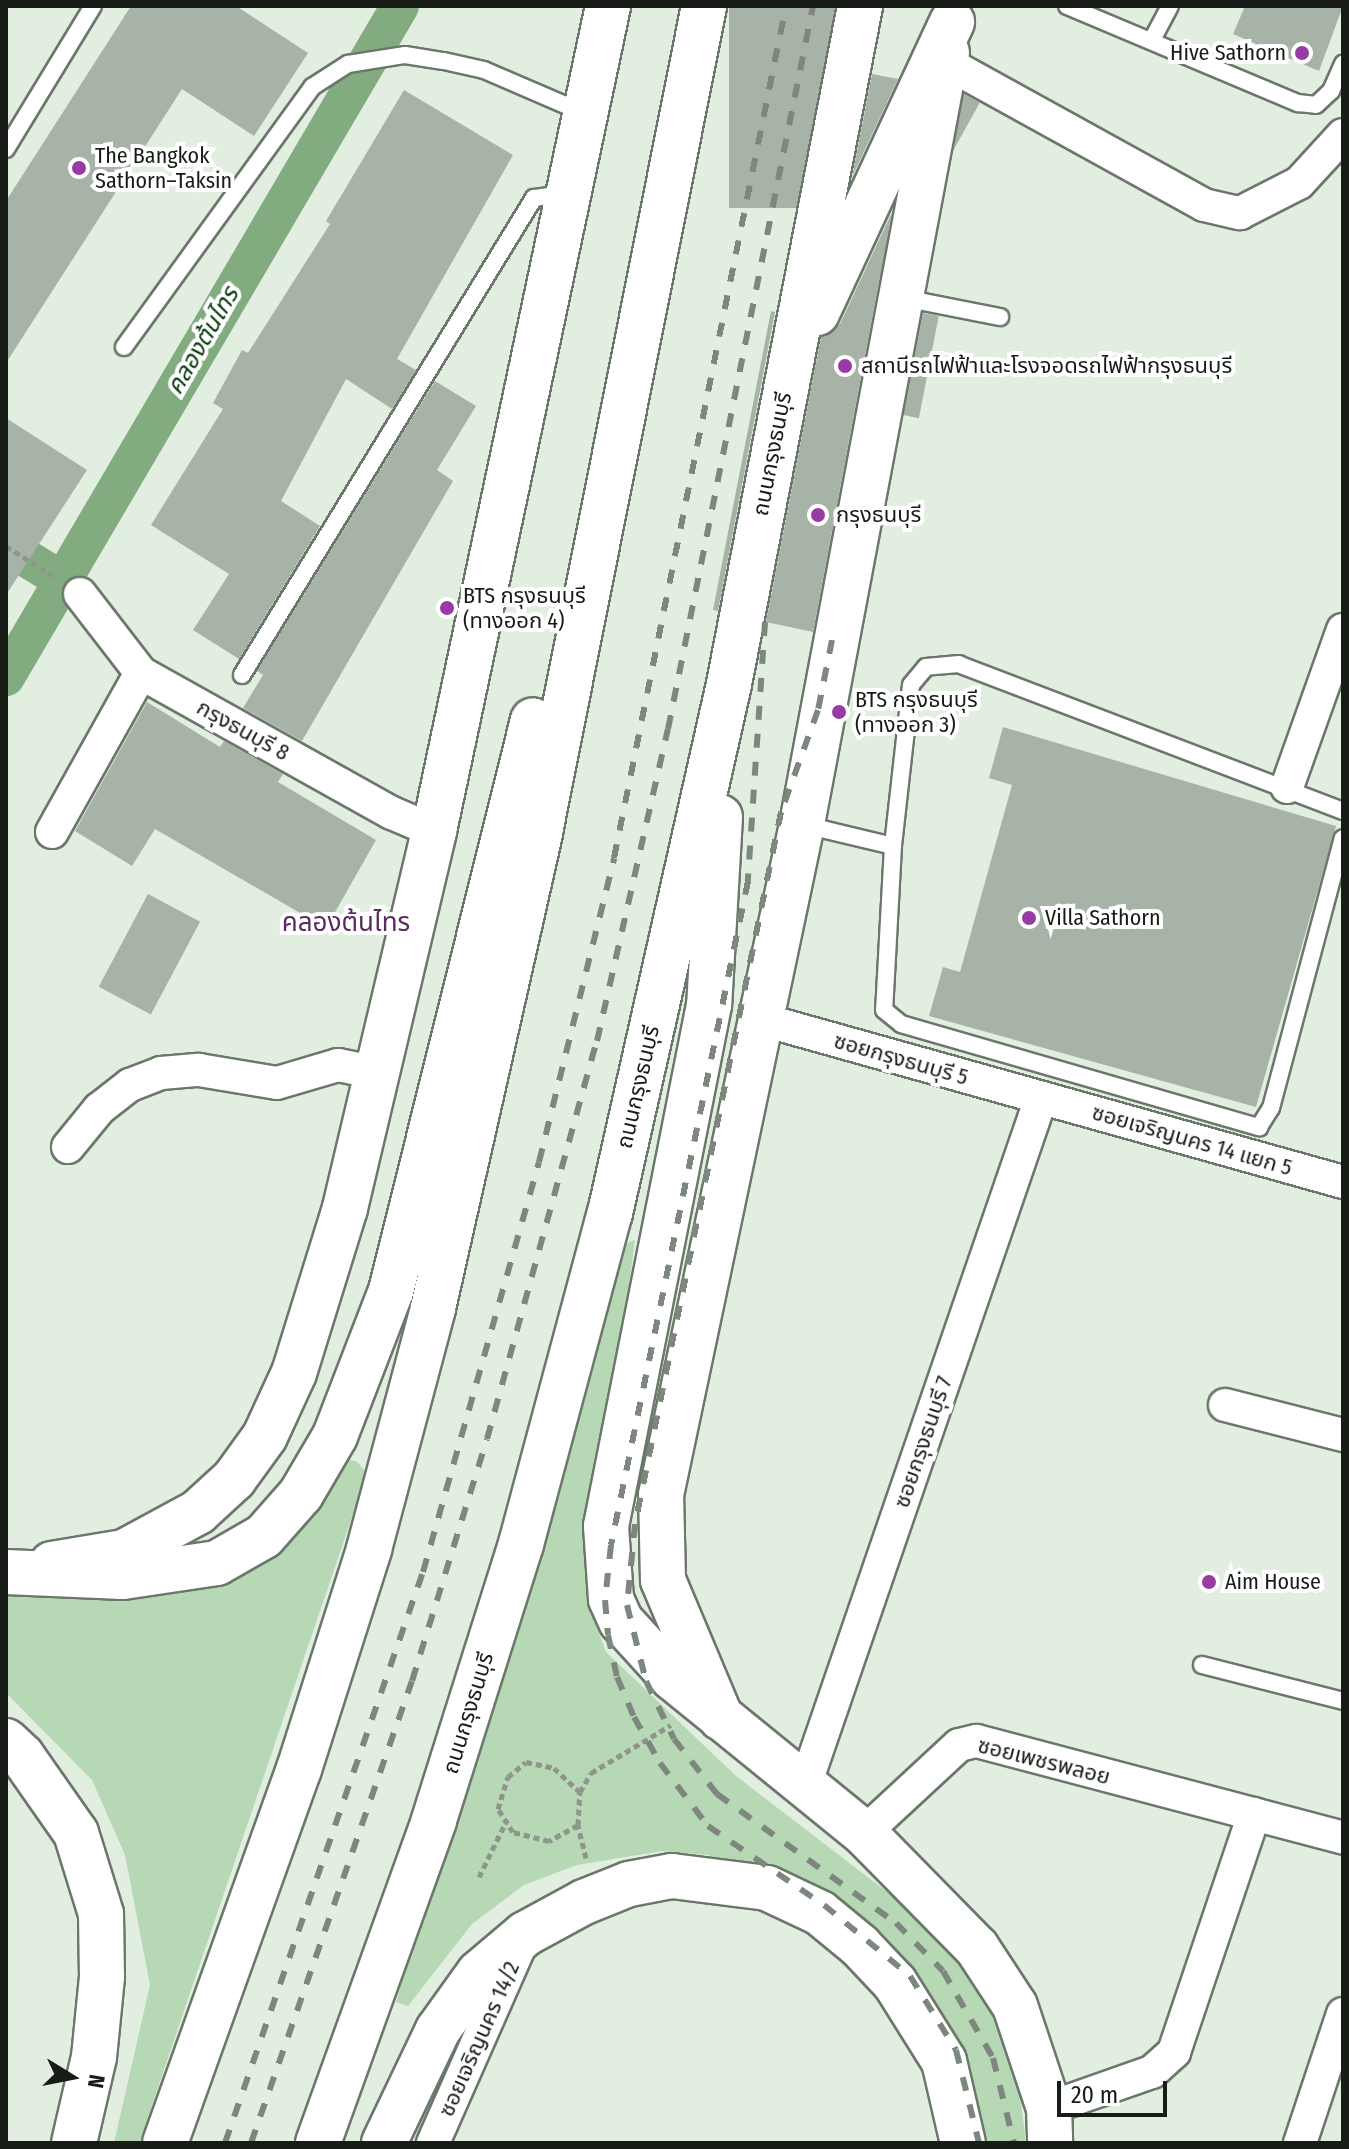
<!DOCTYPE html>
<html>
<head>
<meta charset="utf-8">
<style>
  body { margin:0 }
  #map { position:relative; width:1349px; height:2149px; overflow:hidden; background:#e1eee0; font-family:"Fira Sans Condensed","Noto Sans Thai",sans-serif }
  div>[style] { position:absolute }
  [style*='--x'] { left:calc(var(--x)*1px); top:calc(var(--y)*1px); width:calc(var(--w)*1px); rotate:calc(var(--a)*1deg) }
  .green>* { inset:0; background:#b6d8b4 }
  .canal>* { height:38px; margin:-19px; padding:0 19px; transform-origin:19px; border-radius:19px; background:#82ab80 }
  .building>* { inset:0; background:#a8b3a7; transform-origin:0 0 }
  .path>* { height:5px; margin-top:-2.5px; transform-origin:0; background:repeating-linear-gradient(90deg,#8c968b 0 6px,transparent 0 10px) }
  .roads { filter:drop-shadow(2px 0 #6c776b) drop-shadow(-2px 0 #6c776b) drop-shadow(0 2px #6c776b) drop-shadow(0 -2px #6c776b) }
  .service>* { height:16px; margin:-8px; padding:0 8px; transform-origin:8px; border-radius:8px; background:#fff }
  .minor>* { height:32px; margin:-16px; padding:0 16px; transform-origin:16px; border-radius:16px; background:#fff }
  .secondary>* { height:44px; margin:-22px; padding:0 22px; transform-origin:22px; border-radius:22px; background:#fff }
  .primary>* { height:44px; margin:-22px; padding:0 22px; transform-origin:22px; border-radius:22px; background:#fff }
  .rail>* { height:6px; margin-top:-3px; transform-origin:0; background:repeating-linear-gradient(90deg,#7e877e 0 14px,transparent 0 28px) }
  .dots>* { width:22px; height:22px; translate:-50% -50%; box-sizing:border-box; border:4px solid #fff; border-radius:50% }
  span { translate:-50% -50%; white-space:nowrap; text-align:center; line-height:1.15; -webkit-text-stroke:8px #fff; paint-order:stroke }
  .poi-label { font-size:22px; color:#171c17 }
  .right { translate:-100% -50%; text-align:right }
  .left { translate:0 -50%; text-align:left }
  .street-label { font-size:22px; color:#171c17 }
  .water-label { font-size:24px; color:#0a370c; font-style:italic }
  .quarter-label { font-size:26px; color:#592b5e }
  .frame { position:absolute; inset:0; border:8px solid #171c17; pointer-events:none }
  .north { position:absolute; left:32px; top:2037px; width:80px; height:80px; -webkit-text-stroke:6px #fff; paint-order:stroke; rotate:100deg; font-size:22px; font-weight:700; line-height:32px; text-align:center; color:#171c17 }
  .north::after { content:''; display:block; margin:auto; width:28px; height:36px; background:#171c17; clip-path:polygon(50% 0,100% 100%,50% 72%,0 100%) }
  .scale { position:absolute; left:1057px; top:2081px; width:110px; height:36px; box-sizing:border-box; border:4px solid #171c17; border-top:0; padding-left:10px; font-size:24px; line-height:28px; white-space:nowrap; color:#171c17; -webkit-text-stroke:6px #fff; paint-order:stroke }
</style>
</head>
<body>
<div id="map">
  <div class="green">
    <div style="clip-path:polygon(635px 1240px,590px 1580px,592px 1615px,606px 1652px,736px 1776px,908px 1908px,961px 1961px,994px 2012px,1020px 2095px,1026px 2143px,976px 2143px,947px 2047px,764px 1877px,708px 1855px,662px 1851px,577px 1865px,524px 1885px,472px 1924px,408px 2006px,396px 2002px,615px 1276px,627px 1243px)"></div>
    <div style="clip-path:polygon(336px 1459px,356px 1461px,367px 1473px,139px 2143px,114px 2143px,150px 1985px,125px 1855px,92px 1780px,6px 1693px,6px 1593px,218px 1577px)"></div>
  </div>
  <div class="canal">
    <div style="--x:6;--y:546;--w:66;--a:31.3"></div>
    <div style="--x:6;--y:677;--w:778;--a:-59.58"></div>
  </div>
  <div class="building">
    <div style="clip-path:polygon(131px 6px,236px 6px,308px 53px,254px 136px,182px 89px,6px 363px,6px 201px)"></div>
    <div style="left:729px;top:6px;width:106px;height:202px"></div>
    <div style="clip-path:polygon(1245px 6px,1343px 6px,1319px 71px,1233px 34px)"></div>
    <div style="clip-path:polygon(872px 74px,898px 79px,852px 177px)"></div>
    <div style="clip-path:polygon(404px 90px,513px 155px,397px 359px,416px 370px,392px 409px,346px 379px,281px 501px,320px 526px,239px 659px,193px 630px,229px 574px,151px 525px,223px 409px,213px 403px,242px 350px,248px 353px,330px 224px,326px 221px)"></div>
    <div style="left:964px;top:94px;width:18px;height:201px;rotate:29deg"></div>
    <div style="clip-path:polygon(892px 212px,813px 632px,766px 622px,821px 337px,840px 324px)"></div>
    <div style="clip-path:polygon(771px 311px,775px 312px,718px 611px,713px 610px)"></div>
    <div style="left:923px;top:313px;width:16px;height:104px;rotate:11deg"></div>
    <div style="clip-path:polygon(435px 381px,476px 406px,437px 470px,453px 481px,302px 741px,243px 708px,263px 675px,257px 671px)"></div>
    <div style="clip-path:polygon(6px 418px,87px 470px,6px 595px)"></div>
    <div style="clip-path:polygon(147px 702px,220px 747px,224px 741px,283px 774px,278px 782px,376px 840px,326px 928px,155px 829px,132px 866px,75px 831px)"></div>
    <div style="clip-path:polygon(1003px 727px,1336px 826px,1256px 1107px,929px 1016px,943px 967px,960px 972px,1012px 785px,989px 778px)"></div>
    <div style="left:148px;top:894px;width:59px;height:105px;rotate:28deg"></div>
  </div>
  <div class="path">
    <div style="--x:6;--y:546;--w:56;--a:32.6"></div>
    <div style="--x:578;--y:1825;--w:33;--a:151"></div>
    <div style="--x:549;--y:1841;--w:37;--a:-166"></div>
    <div style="--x:513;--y:1832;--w:27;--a:-123"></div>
    <div style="--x:498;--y:1809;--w:34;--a:-73"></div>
    <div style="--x:508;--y:1777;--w:23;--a:-40"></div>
    <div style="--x:526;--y:1762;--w:29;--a:12"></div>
    <div style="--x:554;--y:1768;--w:35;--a:43"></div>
    <div style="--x:586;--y:1858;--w:34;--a:-104"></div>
    <div style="--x:578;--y:1825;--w:33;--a:-87"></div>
    <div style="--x:580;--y:1792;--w:22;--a:-60"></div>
    <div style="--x:591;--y:1773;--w:93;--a:-31"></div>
    <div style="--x:479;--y:1877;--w:61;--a:-63.9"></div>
  </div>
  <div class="roads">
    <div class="service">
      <div style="--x:1067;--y:6;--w:251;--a:22.8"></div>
      <div style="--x:1298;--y:103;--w:18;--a:6"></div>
      <div style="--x:1316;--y:105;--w:21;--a:-43"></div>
      <div style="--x:1331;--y:91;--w:30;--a:-66"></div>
      <div style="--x:1153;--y:38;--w:36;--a:-62"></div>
      <div style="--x:6;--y:149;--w:167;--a:-58.7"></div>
      <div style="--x:903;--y:298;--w:99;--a:11.1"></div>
      <div style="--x:124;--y:347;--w:321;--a:-54.1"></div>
      <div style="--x:312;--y:87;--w:43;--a:-32.6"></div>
      <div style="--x:348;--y:64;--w:58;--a:-9"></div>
      <div style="--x:405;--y:55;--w:39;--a:9"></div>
      <div style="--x:444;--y:61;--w:41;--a:12.7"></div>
      <div style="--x:484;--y:70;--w:109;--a:23.3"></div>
      <div style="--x:242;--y:675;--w:559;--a:-58.53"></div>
      <div style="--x:534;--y:198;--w:30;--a:-8"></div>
      <div style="--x:1343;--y:811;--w:411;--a:-159.1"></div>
      <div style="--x:959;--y:664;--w:33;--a:175"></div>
      <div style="--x:926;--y:667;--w:23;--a:130"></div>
      <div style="--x:911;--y:685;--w:162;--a:96.4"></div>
      <div style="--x:893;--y:846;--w:164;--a:93.1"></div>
      <div style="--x:884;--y:1010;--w:22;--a:39"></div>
      <div style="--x:901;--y:1024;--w:373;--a:16.1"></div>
      <div style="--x:1259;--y:1127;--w:22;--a:-58"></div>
      <div style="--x:1271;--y:1108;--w:279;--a:-75.1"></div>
      <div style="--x:805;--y:825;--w:90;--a:13.4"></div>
      <div style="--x:1202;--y:1665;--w:146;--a:14.3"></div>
    </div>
    <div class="minor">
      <div style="--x:945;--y:62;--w:296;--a:28.9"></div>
      <div style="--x:1204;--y:205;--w:37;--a:13"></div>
      <div style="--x:1240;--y:213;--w:66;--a:-27"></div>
      <div style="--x:1299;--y:183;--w:65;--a:-47.5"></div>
      <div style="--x:80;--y:594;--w:100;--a:52.3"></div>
      <div style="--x:141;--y:673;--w:287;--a:29.2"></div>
      <div style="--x:392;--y:813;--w:46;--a:23.2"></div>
      <div style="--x:1287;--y:787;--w:167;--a:-70.4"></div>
      <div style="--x:52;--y:832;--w:182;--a:-60.8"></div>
      <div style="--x:760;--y:1019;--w:605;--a:15.62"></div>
      <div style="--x:68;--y:1147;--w:49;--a:-50.8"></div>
      <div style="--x:99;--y:1109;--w:39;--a:-38"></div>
      <div style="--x:130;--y:1085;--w:33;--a:-21"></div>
      <div style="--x:161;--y:1073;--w:38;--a:-5"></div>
      <div style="--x:199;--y:1070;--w:79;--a:9.5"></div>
      <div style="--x:277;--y:1083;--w:64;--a:-16.4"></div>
      <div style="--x:338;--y:1065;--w:41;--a:11.3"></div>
      <div style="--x:1225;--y:1405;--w:122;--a:14.3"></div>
      <div style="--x:805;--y:1785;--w:726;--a:-71.04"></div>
      <div style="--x:864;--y:1833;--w:129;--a:-42.8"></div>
      <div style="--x:959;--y:1745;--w:18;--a:-13"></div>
      <div style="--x:977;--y:1741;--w:379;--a:14.8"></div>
      <div style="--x:1049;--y:2108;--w:109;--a:-19.3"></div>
      <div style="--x:1152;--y:2072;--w:30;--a:-42"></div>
      <div style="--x:1174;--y:2052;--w:251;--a:-71.4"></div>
      <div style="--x:433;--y:2143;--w:221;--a:-66.2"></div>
      <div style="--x:1300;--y:2143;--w:136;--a:-71.6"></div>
    </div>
    <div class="secondary">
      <div style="--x:52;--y:1564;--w:73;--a:-9.5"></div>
      <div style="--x:124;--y:1552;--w:84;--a:-28.4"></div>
      <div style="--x:198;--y:1512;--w:49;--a:-42.5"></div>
      <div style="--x:234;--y:1479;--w:53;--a:-54.2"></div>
      <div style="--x:265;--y:1436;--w:69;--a:-65.3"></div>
      <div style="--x:294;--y:1373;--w:173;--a:-72.8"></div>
      <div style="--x:345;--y:1208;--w:387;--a:-76.7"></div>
      <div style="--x:434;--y:831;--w:843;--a:-78.09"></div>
      <div style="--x:721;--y:1718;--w:150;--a:-112.8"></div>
      <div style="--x:663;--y:1580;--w:85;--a:-91.3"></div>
      <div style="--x:661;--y:1495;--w:686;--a:-78.13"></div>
      <div style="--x:802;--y:824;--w:785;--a:-79.36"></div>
    </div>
    <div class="primary">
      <div style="--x:817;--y:313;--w:321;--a:-65.1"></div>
      <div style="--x:720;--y:817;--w:188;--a:93.3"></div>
      <div style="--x:709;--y:1005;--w:531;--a:101.18"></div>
      <div style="--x:606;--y:1526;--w:73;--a:86.1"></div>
      <div style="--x:611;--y:1599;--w:24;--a:66"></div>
      <div style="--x:621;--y:1621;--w:77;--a:47.6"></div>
      <div style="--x:673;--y:1678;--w:246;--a:39.1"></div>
      <div style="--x:864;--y:1833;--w:161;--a:45.5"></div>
      <div style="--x:977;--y:1948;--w:69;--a:56.8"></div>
      <div style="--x:1015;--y:2006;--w:108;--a:71.6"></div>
      <div style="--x:1049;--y:2108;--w:35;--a:88"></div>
      <div style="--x:6;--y:1572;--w:117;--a:2.4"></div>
      <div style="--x:123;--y:1577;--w:95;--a:-8.5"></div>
      <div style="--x:217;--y:1563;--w:54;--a:-29.9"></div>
      <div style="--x:264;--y:1536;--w:56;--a:-48.6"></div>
      <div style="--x:301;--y:1494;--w:67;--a:-59.6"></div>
      <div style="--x:335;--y:1436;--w:155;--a:-68.9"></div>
      <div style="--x:391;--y:1291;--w:588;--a:-76.03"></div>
      <div style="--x:6;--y:1741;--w:22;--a:43"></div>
      <div style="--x:22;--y:1756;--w:94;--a:55"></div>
      <div style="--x:76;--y:1833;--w:85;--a:72.8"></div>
      <div style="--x:101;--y:1914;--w:63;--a:89.1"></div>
      <div style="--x:102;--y:1977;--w:80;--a:95.7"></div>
      <div style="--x:94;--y:2057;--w:88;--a:103.1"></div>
      <div style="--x:165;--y:2143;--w:397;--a:-70.3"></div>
      <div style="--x:299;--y:1769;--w:231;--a:-72.3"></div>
      <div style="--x:369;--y:1549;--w:249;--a:-75.1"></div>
      <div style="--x:433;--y:1308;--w:488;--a:-77.3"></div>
      <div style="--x:540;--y:832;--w:842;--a:-78.77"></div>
      <div style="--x:318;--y:2143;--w:343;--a:-70.2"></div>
      <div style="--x:434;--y:1820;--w:289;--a:-72.5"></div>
      <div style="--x:521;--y:1544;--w:343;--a:-75"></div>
      <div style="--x:610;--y:1213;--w:542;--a:-77.32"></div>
      <div style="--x:729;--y:684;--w:691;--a:-79.06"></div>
      <div style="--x:384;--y:2143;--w:125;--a:-64.5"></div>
      <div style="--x:438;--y:2030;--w:70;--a:-54.3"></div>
      <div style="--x:479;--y:1973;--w:60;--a:-40.3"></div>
      <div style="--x:525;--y:1934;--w:67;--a:-28.5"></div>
      <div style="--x:584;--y:1902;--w:48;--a:-21.8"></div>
      <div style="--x:629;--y:1884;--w:44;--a:-10.5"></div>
      <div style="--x:672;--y:1876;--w:96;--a:7.2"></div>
      <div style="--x:767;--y:1888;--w:59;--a:25.3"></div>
      <div style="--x:820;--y:1913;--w:52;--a:39.5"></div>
      <div style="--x:860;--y:1946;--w:51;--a:46.6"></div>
      <div style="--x:895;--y:1983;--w:92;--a:57.9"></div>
      <div style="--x:944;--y:2061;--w:84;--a:77"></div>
    </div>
  </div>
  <div class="rail">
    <div style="--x:765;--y:622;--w:260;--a:93.8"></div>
    <div style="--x:748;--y:881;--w:678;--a:101.66"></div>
    <div style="--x:611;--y:1545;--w:55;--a:96.2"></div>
    <div style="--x:605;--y:1600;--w:35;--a:85"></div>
    <div style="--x:608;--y:1635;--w:43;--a:77.9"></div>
    <div style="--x:617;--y:1677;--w:43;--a:67"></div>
    <div style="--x:634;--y:1717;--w:53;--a:60.5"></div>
    <div style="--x:660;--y:1763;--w:79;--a:52.7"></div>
    <div style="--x:708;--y:1826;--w:140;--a:34.3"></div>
    <div style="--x:824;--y:1905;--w:112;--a:39.5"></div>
    <div style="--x:910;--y:1976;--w:87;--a:58.1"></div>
    <div style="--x:956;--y:2050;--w:96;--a:76.1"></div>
    <div style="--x:832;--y:640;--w:71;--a:101.3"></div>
    <div style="--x:818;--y:710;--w:109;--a:109.9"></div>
    <div style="--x:781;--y:812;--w:727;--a:101.59"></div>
    <div style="--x:635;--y:1524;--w:81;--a:95.6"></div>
    <div style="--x:627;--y:1605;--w:78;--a:76"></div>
    <div style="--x:646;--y:1681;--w:64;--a:64.2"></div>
    <div style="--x:674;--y:1739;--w:70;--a:52"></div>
    <div style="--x:717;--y:1794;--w:221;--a:35.8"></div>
    <div style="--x:896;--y:1923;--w:67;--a:45.6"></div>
    <div style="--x:943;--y:1971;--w:100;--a:60.1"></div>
    <div style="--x:993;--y:2058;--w:88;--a:76.1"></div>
    <div style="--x:225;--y:2143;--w:604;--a:-70.88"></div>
    <div style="--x:423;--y:1572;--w:426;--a:-74.2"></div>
    <div style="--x:539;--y:1162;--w:313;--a:-76.1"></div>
    <div style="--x:614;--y:858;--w:869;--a:-78.59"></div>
    <div style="--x:251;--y:2143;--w:489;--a:-70.8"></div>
    <div style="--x:412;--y:1681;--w:253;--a:-72.8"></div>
    <div style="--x:487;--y:1439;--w:413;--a:-74.6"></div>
    <div style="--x:597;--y:1041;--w:320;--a:-77.2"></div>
    <div style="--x:668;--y:729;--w:737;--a:-78.66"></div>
  </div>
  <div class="dots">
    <div style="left:1302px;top:53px;background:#993ba4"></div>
    <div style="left:79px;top:168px;background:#993ba4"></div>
    <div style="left:845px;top:366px;background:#993ba4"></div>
    <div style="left:818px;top:515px;background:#993ba4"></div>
    <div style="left:447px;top:608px;background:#993ba4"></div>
    <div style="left:839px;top:712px;background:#993ba4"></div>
    <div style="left:1029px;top:918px;background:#993ba4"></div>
    <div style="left:1209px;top:1582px;background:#993ba4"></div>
  </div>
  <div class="poi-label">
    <span class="right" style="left:1286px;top:53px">Hive Sathorn</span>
    <span class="left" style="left:95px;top:168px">The Bangkok<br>Sathorn–Taksin</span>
    <span class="left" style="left:861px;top:366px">สถานีรถไฟฟ้าและโรงจอดรถไฟฟ้ากรุงธนบุรี</span>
    <span class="left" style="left:836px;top:515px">กรุงธนบุรี</span>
    <span class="left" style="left:463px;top:608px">BTS กรุงธนบุรี<br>(ทางออก 4)</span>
    <span class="left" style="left:855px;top:712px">BTS กรุงธนบุรี<br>(ทางออก 3)</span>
    <span class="left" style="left:1045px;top:918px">Villa Sathorn</span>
    <span class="left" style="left:1225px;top:1582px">Aim House</span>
  </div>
  <div class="street-label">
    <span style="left:772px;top:454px;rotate:-79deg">ถนนกรุงธนบุรี</span>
    <span style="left:243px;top:730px;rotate:29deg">กรุงธนบุรี 8</span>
    <span style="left:901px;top:1059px;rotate:16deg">ซอยกรุงธนบุรี 5</span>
    <span style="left:638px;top:1087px;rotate:-77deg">ถนนกรุงธนบุรี</span>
    <span style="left:1192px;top:1140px;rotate:16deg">ซอยเจริญนคร 14 แยก 5</span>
    <span style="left:923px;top:1442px;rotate:-71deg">ซอยกรุงธนบุรี 7</span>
    <span style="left:468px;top:1713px;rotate:-73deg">ถนนกรุงธนบุรี</span>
    <span style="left:1044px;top:1761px;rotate:14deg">ซอยเพชรพลอย</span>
    <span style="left:479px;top:2039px;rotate:-66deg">ซอยเจริญนคร 14/2</span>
  </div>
  <div class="water-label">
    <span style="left:203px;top:341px;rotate:-60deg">คลองต้นไทร</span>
  </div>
  <div class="quarter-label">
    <span style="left:346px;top:923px">คลองต้นไทร</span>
  </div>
  <div class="frame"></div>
  <div class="north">N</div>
  <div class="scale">20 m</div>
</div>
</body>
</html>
